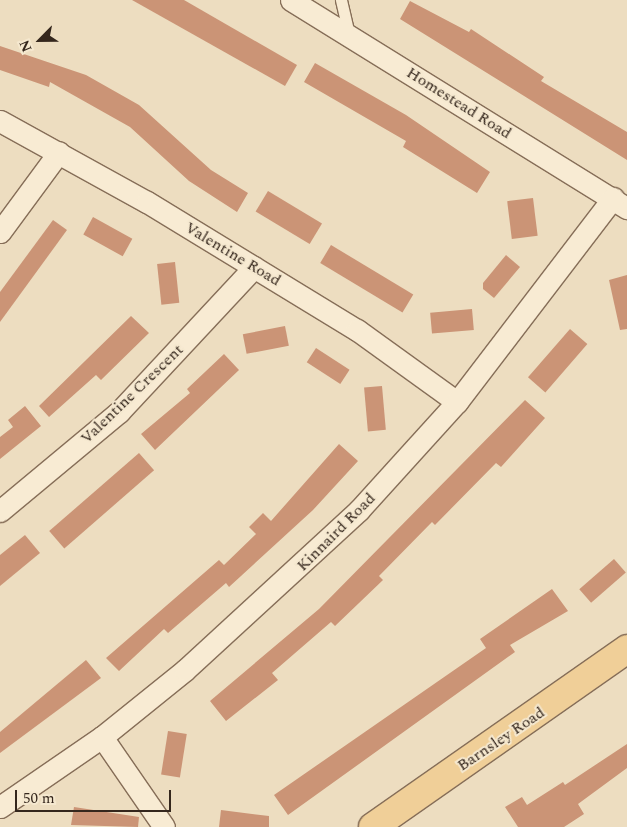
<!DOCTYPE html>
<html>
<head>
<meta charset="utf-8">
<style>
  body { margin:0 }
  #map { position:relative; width:627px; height:827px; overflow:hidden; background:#edddc0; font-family:Spectral,serif }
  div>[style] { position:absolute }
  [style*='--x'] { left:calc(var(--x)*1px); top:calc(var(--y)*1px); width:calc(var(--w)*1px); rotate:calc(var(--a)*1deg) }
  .building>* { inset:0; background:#cb9476; transform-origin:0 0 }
  .roads { filter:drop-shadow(1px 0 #866e58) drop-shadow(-1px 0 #866e58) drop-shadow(0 1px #866e58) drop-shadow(0 -1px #866e58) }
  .lane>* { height:11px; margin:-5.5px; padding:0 5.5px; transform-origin:5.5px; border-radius:5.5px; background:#f8ebd3 }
  .street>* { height:21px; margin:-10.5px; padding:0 10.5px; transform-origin:10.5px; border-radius:10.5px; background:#f8ebd3 }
  .primary>* { height:28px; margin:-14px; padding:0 14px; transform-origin:14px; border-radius:14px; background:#f0cf98 }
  span { translate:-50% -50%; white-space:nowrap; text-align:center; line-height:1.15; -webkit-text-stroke:4px #f5e8cf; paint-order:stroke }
  .street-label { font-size:16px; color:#35271d }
  .north { position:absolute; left:15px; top:15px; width:50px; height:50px; -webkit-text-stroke:4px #f5e8cf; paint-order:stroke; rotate:247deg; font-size:14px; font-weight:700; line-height:20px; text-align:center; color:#35271d }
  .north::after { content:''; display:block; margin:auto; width:18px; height:22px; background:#35271d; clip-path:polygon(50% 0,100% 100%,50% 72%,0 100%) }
  .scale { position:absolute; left:15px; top:790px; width:156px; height:22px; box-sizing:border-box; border:2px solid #35271d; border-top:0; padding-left:6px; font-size:15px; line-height:18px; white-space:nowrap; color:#35271d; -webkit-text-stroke:4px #f5e8cf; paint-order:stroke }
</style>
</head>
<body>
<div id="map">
  <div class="building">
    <div style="clip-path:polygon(132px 0,184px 0,297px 65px,285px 86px)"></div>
    <div style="clip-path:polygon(410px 1px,469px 32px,471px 29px,544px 77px,541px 81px,627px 132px,627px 160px,400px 19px)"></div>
    <div style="clip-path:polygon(0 46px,86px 75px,139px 105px,211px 170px,248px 193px,237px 212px,189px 181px,130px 127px,50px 82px,49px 87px,0 70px)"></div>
    <div style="clip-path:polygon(315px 63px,406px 115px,490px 172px,477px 193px,403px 147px,406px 141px,304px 82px)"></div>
    <div style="left:268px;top:191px;width:63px;height:24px;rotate:31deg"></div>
    <div style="left:533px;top:198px;width:38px;height:26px;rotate:83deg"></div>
    <div style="left:93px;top:217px;width:45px;height:20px;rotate:29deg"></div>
    <div style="clip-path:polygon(53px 220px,67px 230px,0 322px,0 292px)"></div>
    <div style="left:331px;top:245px;width:96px;height:21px;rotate:31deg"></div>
    <div style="clip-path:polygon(506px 255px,520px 267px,494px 298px,483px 289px,483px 283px)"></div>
    <div style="left:175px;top:262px;width:41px;height:18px;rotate:84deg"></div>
    <div style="clip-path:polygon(627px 275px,627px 329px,620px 330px,609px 280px)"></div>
    <div style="left:472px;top:309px;width:21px;height:42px;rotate:85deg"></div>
    <div style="clip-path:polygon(131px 316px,149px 333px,101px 380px,96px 375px,49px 417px,39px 406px)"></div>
    <div style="left:285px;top:326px;width:20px;height:43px;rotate:79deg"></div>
    <div style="left:570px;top:329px;width:23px;height:64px;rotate:41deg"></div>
    <div style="left:316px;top:348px;width:40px;height:17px;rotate:33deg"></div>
    <div style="clip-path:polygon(224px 354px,239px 370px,155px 450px,141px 434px,190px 393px,187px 389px)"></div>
    <div style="left:382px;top:386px;width:44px;height:18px;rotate:85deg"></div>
    <div style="clip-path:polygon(525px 400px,545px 418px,501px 467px,496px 463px,435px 525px,432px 522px,379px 576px,383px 580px,335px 626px,331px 622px,272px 673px,278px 680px,226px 721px,210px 701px,319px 609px)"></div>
    <div style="clip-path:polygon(25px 406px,41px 426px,0 459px,0 437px,13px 427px,8px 420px)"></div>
    <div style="clip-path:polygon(339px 444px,358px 461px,313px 510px,229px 587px,226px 583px,168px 633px,164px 629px,119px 671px,106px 658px,219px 560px,224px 565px,256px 534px,249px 527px,263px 513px,271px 521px)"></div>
    <div style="left:139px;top:453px;width:23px;height:119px;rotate:49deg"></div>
    <div style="clip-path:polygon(25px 535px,40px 553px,0 586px,0 555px)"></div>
    <div style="left:614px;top:559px;width:18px;height:46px;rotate:49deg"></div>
    <div style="clip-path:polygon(552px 589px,568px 611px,510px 645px,515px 652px,288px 815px,274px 795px,486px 648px,480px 639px)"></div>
    <div style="clip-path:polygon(86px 660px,101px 678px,0 753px,0 732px)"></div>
    <div style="left:168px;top:731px;width:19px;height:44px;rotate:9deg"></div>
    <div style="clip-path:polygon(627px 744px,627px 768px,578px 804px,584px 814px,564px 827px,518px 827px,505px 807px,522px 797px,527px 805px,563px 782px,565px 785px)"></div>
    <div style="clip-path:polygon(74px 807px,139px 817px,138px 827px,71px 825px)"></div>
    <div style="clip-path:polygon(221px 810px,269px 816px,269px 827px,219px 827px)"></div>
  </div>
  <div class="roads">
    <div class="lane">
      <div style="--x:341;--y:0;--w:36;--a:77"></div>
    </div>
    <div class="street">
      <div style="--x:291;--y:0;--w:395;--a:31.8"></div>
      <div style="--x:0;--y:121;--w:168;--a:28.9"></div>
      <div style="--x:147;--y:202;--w:246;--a:31.4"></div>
      <div style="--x:357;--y:330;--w:123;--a:35.8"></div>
      <div style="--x:0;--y:232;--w:99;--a:-53.6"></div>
      <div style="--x:0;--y:511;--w:155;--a:-39.8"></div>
      <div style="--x:119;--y:412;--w:198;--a:-47"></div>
      <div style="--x:102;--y:737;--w:109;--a:55.4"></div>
      <div style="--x:0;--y:807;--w:124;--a:-34.5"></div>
      <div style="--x:102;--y:737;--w:107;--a:-38.9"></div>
      <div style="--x:185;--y:670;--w:236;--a:-42.6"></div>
      <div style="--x:359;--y:510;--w:146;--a:-47.8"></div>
      <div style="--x:457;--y:402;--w:257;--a:-52.6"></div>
    </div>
    <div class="primary">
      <div style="--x:373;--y:827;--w:310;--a:-35"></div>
    </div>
  </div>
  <div class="street-label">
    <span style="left:459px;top:103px;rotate:32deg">Homestead Road</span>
    <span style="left:233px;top:254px;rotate:31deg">Valentine Road</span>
    <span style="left:132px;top:394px;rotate:-44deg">Valentine Crescent</span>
    <span style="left:336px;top:532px;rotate:-45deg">Kinnaird Road</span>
    <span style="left:501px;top:739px;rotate:-34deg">Barnsley Road</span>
  </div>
  <div class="north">N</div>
  <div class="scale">50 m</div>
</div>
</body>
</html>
